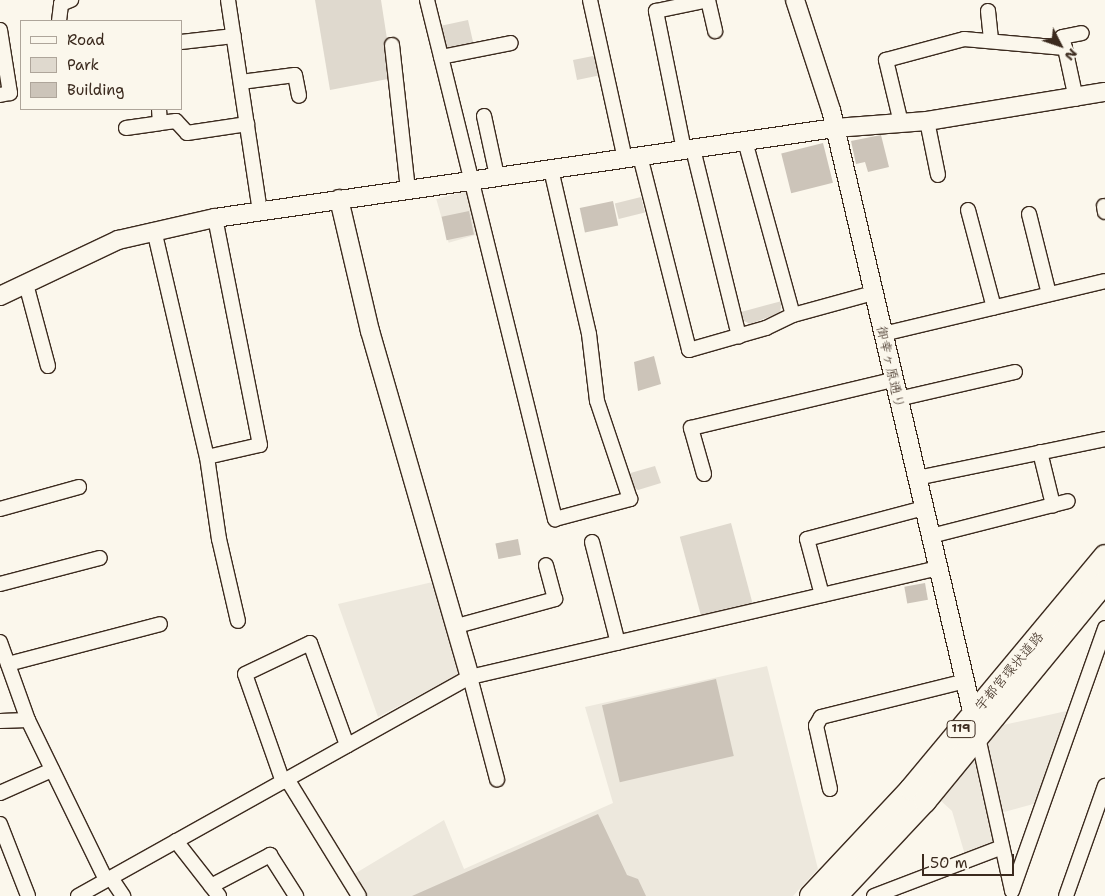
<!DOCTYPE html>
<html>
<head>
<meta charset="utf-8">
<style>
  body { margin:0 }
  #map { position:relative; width:1105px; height:896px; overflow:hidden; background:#fbf7ec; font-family:"Shantell Sans","Klee One",sans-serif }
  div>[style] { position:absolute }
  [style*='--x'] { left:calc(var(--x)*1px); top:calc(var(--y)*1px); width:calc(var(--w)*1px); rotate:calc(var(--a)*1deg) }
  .built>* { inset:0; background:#ede8dd; transform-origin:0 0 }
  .green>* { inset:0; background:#dfd9ce; transform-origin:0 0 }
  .building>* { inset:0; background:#ccc4b9; transform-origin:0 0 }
  .roads { filter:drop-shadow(1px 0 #3b2a1e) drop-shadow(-1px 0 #3b2a1e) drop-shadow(0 1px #3b2a1e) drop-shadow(0 -1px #3b2a1e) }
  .minor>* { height:14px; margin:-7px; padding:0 7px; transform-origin:7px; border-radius:7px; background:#fbf7ec }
  .tertiary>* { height:18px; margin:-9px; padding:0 9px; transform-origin:9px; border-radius:9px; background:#fbf7ec }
  .trunk>* { height:22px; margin:-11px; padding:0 11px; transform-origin:11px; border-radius:11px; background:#fbf7ec }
  span { translate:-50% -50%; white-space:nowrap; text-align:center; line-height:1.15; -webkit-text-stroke:4px #fbf7ec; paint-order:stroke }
  .shield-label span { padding:1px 4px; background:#fbf7ec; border:1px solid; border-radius:4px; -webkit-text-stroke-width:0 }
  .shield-label { font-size:12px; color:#3b2a1e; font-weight:700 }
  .street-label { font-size:14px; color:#3b2a1e }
  .legend { position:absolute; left:20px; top:20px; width:162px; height:90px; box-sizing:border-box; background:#fbf7ec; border:1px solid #aea59a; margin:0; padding:6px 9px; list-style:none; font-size:15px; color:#3b2a1e }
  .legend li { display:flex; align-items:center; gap:10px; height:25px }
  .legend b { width:25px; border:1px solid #aea59a }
  .north { position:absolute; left:1035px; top:20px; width:50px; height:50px; -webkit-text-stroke:4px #fbf7ec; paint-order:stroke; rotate:131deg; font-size:14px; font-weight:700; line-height:20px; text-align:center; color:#3b2a1e }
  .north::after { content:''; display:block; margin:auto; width:18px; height:22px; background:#3b2a1e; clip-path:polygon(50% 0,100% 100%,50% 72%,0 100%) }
  .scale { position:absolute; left:922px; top:854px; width:92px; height:22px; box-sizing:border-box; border:2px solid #3b2a1e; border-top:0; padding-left:6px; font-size:15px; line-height:18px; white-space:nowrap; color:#3b2a1e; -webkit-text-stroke:4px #fbf7ec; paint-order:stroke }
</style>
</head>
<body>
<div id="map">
  <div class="built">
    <div style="left:469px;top:190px;width:45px;height:34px;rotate:74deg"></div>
    <div style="clip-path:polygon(437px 581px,459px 674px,378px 717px,338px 604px)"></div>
    <div style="clip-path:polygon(767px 666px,818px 869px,793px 896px,364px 896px,351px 876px,444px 820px,464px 869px,613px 803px,585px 707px)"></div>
    <div style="clip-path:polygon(1071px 710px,1037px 803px,989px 816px,996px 844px,965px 855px,952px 811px,940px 800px,1003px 725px)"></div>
  </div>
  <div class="green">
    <div style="clip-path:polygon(315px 0,381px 0,393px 78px,330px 90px)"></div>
    <div style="clip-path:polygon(468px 20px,474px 46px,451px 52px,446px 49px,440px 26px)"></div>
    <div style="clip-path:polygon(593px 56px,598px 59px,601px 75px,577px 80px,573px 60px)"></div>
    <div style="left:641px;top:197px;width:16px;height:27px;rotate:76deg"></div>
    <div style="clip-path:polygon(782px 301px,780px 313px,750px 324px,744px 321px,741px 312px)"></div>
    <div style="clip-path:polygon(655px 466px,661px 483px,638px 490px,630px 485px,627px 474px)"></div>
    <div style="left:731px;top:523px;width:86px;height:53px;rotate:75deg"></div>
  </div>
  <div class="building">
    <div style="clip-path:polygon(881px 135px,889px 167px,868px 172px,865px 162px,856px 164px,851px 141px)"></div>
    <div style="left:823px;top:143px;width:41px;height:43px;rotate:76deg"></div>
    <div style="left:613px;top:201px;width:25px;height:34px;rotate:78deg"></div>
    <div style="left:469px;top:211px;width:24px;height:28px;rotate:78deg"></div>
    <div style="clip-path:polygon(654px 356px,661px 384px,638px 391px,634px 362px)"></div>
    <div style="left:518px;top:539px;width:16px;height:23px;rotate:79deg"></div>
    <div style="left:925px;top:583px;width:17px;height:21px;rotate:80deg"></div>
    <div style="left:716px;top:679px;width:79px;height:117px;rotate:77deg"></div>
    <div style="clip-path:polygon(598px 814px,627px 875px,638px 879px,646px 896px,412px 896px)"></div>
  </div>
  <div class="roads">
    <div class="minor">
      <div style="--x:228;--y:0;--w:213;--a:81.4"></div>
      <div style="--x:427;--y:0;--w:535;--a:76.15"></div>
      <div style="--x:555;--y:519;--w:78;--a:-14.9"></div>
      <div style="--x:630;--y:499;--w:103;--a:-108.6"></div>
      <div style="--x:597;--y:401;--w:67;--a:-96.8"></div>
      <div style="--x:589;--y:334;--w:169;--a:-103"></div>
      <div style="--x:590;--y:0;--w:163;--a:77.6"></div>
      <div style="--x:708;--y:0;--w:32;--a:77"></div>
      <div style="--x:988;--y:11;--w:30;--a:84"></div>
      <div style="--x:59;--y:21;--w:17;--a:-83"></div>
      <div style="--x:61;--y:4;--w:11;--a:-22"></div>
      <div style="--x:0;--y:30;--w:64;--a:81"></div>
      <div style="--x:10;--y:93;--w:10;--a:169"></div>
      <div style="--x:181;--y:42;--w:53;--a:-6.5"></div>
      <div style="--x:392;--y:45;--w:146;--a:83.7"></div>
      <div style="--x:1065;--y:48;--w:11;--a:-105"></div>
      <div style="--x:1062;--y:37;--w:20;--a:-11"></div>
      <div style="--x:441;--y:57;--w:71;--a:-11.3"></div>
      <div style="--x:241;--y:82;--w:54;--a:-7.4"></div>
      <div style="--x:295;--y:75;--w:21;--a:79"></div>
      <div style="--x:159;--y:109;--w:14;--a:86"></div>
      <div style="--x:160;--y:123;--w:16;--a:-7"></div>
      <div style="--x:176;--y:121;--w:16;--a:47"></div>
      <div style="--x:187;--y:133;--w:61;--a:-8.5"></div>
      <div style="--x:484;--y:116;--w:61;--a:77.8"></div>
      <div style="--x:927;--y:121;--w:55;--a:78.5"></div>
      <div style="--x:901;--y:123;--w:65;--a:-103.4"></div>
      <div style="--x:886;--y:60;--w:81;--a:-15.1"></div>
      <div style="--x:964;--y:39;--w:101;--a:5.1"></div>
      <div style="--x:1065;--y:48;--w:52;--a:77.8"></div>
      <div style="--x:126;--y:128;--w:34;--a:-8"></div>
      <div style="--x:745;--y:141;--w:180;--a:74.6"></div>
      <div style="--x:693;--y:149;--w:193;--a:76.2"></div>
      <div style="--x:684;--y:150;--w:142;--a:-101.4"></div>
      <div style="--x:656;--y:11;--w:53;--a:-11.9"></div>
      <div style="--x:640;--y:156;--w:200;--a:75.8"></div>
      <div style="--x:689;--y:350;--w:80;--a:-15.9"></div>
      <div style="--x:766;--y:328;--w:30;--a:-26"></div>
      <div style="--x:793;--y:315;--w:83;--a:-15.4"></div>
      <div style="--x:1104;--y:206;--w:6;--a:81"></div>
      <div style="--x:968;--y:210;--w:101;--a:75.1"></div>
      <div style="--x:1029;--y:214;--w:82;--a:76"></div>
      <div style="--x:154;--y:230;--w:233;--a:76.9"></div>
      <div style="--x:207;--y:457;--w:83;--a:81.7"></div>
      <div style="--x:219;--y:539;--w:84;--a:77"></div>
      <div style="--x:26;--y:284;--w:85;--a:75"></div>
      <div style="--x:883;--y:334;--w:228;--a:-13.4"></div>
      <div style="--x:898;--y:399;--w:120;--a:-13"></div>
      <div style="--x:1040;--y:452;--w:55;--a:76.2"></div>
      <div style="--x:207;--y:457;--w:54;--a:-12.8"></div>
      <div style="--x:260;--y:445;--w:231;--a:-101.2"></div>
      <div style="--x:704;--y:474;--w:48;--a:-105.8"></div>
      <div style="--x:691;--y:428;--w:208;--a:-13.4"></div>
      <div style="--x:917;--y:478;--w:192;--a:-11.7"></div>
      <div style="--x:0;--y:509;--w:82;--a:-15.6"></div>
      <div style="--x:931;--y:536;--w:141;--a:-14.3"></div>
      <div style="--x:592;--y:542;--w:104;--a:75.6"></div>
      <div style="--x:0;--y:584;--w:103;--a:-14.6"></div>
      <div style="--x:822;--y:595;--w:58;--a:-105"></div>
      <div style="--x:807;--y:539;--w:121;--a:-14.8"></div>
      <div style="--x:457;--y:626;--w:102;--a:-15.4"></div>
      <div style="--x:555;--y:599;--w:35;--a:-105"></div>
      <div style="--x:0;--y:642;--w:83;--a:70.3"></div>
      <div style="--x:28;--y:720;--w:178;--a:64"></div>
      <div style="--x:8;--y:664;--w:157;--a:-14.7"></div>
      <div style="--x:470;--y:677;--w:106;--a:75.2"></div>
      <div style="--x:0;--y:721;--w:28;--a:-2"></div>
      <div style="--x:978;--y:737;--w:157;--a:77.5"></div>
      <div style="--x:287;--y:779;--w:137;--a:58.4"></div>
      <div style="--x:283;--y:782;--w:114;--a:-109.4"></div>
      <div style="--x:245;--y:674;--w:72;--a:-25.5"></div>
      <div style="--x:310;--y:643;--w:109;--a:70.1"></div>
      <div style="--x:830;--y:789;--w:65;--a:-102.5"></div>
      <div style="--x:816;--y:726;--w:10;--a:-61"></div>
      <div style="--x:821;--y:717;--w:148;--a:-14"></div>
      <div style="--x:0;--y:793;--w:57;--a:-23.9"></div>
      <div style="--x:0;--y:824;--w:77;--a:68.7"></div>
      <div style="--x:176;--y:841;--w:70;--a:52"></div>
      <div style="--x:111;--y:878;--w:22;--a:56"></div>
      <div style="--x:211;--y:886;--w:67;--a:-27.7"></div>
      <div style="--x:270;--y:855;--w:49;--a:57.6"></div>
      <div style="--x:1012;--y:891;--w:279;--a:-70.5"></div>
      <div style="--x:78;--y:896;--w:449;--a:-29.2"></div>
      <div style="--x:470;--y:677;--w:481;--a:-13.1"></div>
      <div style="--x:874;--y:896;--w:137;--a:-20.9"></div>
      <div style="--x:1066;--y:896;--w:117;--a:-70.5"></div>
    </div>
    <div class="tertiary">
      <div style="--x:795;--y:0;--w:116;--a:71.9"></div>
      <div style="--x:831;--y:110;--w:631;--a:76.8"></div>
      <div style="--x:339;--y:199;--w:136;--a:76.8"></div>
      <div style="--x:370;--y:331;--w:360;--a:73.9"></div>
      <div style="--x:0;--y:296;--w:131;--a:-25.4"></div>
      <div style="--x:118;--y:240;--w:99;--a:-12.8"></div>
      <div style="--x:215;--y:218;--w:626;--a:-8.26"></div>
      <div style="--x:835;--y:128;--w:92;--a:-4.4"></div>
      <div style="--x:927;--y:121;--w:180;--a:-9.3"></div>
    </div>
    <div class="trunk">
      <div style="--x:811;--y:896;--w:146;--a:-46.9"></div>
      <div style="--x:911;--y:789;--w:303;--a:-50.2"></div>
      <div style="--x:836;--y:896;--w:130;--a:-46.9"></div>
      <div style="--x:925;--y:801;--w:283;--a:-50.6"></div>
    </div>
  </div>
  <div class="shield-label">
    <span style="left:961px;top:729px">119</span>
  </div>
  <div class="street-label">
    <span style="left:891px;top:367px;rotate:77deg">御幸ヶ原通り</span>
    <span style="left:1009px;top:671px;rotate:-50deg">宇都宮環状道路</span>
  </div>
  <ul class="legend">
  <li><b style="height:6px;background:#fbf7ec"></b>Road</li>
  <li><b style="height:14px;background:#dfd9ce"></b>Park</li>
  <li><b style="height:14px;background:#ccc4b9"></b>Building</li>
  </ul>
  <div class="north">N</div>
  <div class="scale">50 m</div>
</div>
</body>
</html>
